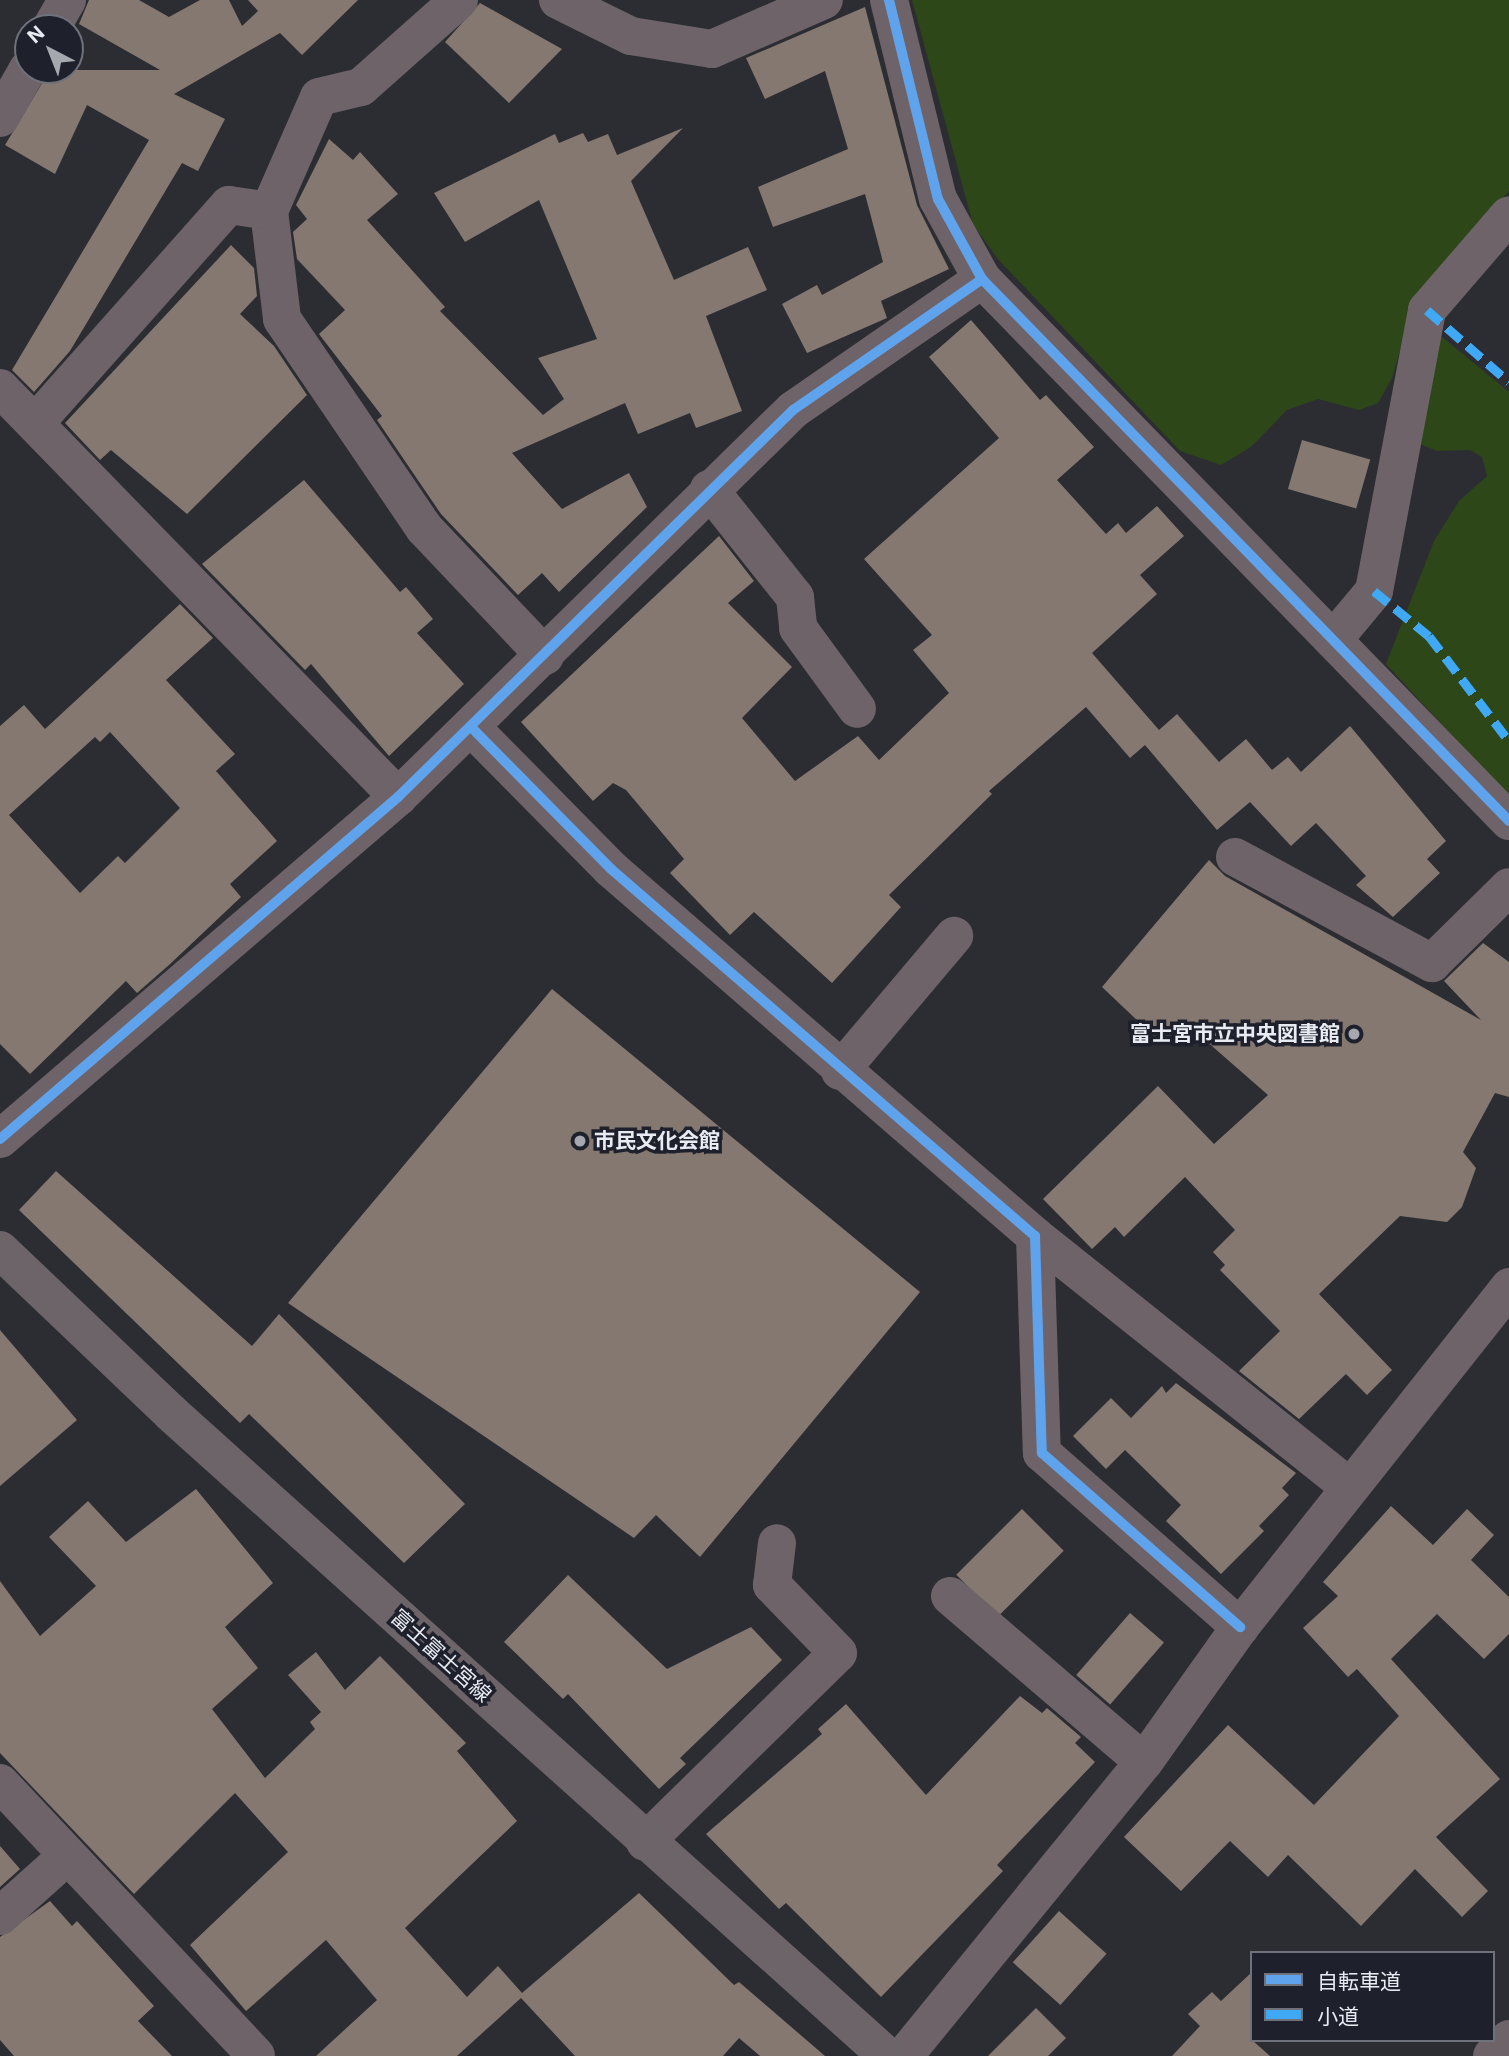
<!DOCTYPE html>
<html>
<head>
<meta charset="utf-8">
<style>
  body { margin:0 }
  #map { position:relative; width:1509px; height:2056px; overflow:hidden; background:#2c2d32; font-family:Inter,"Noto Sans JP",sans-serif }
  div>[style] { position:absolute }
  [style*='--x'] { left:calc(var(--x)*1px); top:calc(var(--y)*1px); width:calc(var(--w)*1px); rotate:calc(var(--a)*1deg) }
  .green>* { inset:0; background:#2e4718 }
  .building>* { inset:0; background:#847870; transform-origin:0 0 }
  .minor>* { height:38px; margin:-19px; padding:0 19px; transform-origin:19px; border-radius:19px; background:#6d6368 }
  .major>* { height:38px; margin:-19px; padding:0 19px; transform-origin:19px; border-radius:19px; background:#6d6469 }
  .quiet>* { height:9px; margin-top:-4.5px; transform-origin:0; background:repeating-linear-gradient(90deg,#3fa9f5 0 18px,transparent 0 27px) }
  .cycleway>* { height:10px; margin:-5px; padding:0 5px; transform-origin:5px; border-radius:5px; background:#60a3ed }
  .dots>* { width:19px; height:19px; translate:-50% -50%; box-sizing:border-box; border:4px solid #1e212c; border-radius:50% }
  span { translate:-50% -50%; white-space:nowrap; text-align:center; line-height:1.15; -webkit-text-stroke:7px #1e212c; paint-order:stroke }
  .poi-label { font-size:21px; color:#e8ebf2; font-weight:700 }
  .right { translate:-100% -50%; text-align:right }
  .left { translate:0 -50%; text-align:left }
  .street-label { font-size:21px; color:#e8ebf2 }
  .legend { position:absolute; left:1250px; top:1951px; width:245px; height:91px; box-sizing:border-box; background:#1e212c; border:2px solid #6f727b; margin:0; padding:9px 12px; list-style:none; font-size:21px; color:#e8ebf2 }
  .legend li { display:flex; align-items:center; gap:14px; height:35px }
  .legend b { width:35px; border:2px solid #6f727b }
  .north { position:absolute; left:14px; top:14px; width:70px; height:70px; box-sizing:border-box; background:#1e212c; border:2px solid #6f727b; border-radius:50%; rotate:318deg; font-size:19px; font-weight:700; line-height:28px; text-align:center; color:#e8ebf2 }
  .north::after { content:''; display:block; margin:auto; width:24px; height:32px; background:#a6a8af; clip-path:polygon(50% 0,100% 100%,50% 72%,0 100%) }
</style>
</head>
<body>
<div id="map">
  <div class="green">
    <div style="clip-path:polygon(912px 0,1509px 0,1509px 191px,1415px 298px,1392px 378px,1378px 403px,1359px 410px,1318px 399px,1287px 410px,1251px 447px,1221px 465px,1180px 451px,997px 258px,973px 224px)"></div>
    <div style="clip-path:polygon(1442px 337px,1509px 392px,1509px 797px,1386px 664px,1434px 541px,1459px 501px,1487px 476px,1482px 457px,1470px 450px,1437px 451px,1420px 444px,1431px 343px)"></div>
  </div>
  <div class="building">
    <div style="clip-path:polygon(89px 0,139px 0,169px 17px,200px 0,229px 0,242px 26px,258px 11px,248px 0,358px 0,302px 55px,280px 33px,174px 94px,225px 119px,198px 171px,182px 163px,70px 351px,34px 392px,12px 370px,149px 140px,87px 105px,55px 174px,5px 145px,50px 70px,160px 70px,79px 24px)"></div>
    <div style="clip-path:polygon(480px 3px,562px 49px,509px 103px,445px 42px)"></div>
    <div style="clip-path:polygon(865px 7px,917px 205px,949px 269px,881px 301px,887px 318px,807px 353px,782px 304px,817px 285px,822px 295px,883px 262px,865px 194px,773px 227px,758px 187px,848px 149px,825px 71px,765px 99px,746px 58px)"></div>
    <div style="clip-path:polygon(683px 128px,631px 181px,674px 280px,748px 247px,767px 290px,706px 316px,742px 411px,696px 428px,690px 413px,638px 434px,625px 403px,512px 453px,562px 509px,629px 473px,647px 507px,559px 592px,542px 573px,518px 595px,441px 514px,377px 420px,382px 416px,319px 334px,345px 310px,297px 259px,293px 232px,307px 219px,296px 205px,329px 139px,353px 160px,360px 152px,398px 194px,367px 220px,445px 307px,440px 311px,543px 415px,564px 399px,538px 358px,597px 339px,539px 200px,465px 242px,434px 193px,555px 134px,559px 143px,583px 133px,588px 142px,608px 134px,617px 155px)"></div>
    <div style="clip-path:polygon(231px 245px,254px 268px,257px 296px,240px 314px,274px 346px,307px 395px,187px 514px,111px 450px,100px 460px,65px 423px)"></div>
    <div style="clip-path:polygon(971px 320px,1040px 400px,1046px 395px,1094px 447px,1057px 480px,1106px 534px,1118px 523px,1126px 533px,1157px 506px,1184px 536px,1140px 575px,1157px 594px,1092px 653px,1159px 730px,1177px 714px,1219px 762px,1246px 739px,1272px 770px,1288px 757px,1301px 772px,1350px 726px,1446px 841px,1427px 859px,1440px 873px,1393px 917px,1356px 885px,1366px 876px,1316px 823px,1291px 846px,1250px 802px,1217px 830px,1145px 745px,1130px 758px,1086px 707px,989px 791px,992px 794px,889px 895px,901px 907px,832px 983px,754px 912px,730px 935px,670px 873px,684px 859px,626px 790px,613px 783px,593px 801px,521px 722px,719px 536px,754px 581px,728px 603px,792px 667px,742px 718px,795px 781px,858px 736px,879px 760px,949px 693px,913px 650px,932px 635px,864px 559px,999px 438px,929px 357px)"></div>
    <div style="left:1302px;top:440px;width:71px;height:51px;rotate:16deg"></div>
    <div style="clip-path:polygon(304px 480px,400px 592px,406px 587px,433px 619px,417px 633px,464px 684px,389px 756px,311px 664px,305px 670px,202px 564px)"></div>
    <div style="clip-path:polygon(evenodd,180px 604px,213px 638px,166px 680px,235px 754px,216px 771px,277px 841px,230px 884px,241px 897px,169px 965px,137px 993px,126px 981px,30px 1074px,0 1044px,0 726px,24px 705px,45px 729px,180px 604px,110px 732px,180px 808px,125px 863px,118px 856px,80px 893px,9px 815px,95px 737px,100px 742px,110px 732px)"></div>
    <div style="clip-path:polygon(1209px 860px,1225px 876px,1481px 1020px,1444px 981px,1483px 943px,1509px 962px,1509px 1097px,1495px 1093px,1463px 1152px,1476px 1168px,1462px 1207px,1447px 1222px,1400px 1216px,1319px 1294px,1392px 1370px,1367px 1395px,1346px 1374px,1299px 1419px,1239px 1371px,1280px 1331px,1220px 1270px,1225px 1265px,1213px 1252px,1235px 1230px,1185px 1177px,1124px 1237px,1115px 1227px,1092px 1249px,1043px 1199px,1158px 1086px,1214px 1144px,1268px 1095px,1189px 1026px,1160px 1042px,1102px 987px)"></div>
    <div style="clip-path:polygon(552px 989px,920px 1292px,700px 1557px,656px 1515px,634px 1538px,288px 1303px)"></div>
    <div style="clip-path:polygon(56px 1171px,252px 1346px,279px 1314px,465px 1504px,404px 1563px,249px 1414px,240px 1423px,19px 1210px)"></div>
    <div style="clip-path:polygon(0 1330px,77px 1420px,0 1486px)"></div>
    <div style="clip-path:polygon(1176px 1383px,1296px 1473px,1282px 1488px,1289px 1495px,1259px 1526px,1264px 1531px,1221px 1574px,1166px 1521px,1181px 1505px,1125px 1450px,1106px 1469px,1073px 1436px,1111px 1398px,1131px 1418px,1162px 1386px,1166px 1393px)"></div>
    <div style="clip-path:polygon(196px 1489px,273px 1583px,225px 1627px,258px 1668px,212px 1709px,265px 1778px,315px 1729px,310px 1722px,321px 1712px,288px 1675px,316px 1652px,345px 1690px,380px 1656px,466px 1743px,457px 1751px,517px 1821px,405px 1928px,467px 1997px,498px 1966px,522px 1993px,639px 1893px,734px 1985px,739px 1982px,825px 2056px,760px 2056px,739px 2038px,723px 2056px,575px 2056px,521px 1998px,457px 2056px,316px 2056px,377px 2000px,326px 1940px,246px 2011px,190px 1945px,288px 1852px,235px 1793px,134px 1894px,0 1753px,0 1581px,40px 1636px,96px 1586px,49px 1537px,88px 1501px,126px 1542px)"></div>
    <div style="clip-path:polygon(1391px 1506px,1433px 1545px,1467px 1509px,1494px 1535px,1471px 1560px,1509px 1597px,1509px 1634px,1484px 1659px,1437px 1614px,1391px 1659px,1500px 1779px,1436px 1837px,1488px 1891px,1462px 1917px,1415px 1869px,1361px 1926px,1288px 1855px,1268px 1877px,1230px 1841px,1181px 1891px,1124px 1837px,1228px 1725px,1314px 1805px,1399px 1716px,1357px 1669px,1348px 1677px,1303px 1628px,1338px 1596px,1323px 1582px)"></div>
    <div style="left:1022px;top:1509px;width:59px;height:93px;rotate:45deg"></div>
    <div style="clip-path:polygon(568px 1575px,667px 1669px,751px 1627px,782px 1660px,680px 1758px,686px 1764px,659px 1789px,568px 1694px,563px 1699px,504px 1642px)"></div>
    <div style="left:1130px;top:1613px;width:45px;height:82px;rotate:41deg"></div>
    <div style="clip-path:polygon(1020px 1696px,1042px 1713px,1047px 1708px,1081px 1737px,1075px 1743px,1095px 1762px,997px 1865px,1003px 1871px,881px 1997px,786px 1903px,779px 1909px,706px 1834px,822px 1734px,818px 1729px,846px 1704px,926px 1795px)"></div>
    <div style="clip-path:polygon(0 1846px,20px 1869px,0 1887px)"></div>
    <div style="clip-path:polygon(50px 1901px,72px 1926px,77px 1921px,154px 2006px,138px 2021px,172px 2056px,14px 2056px,0 2040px,0 1937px)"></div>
    <div style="left:1059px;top:1911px;width:64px;height:69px;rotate:42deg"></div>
    <div style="clip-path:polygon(1252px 1972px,1252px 2040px,1270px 2056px,1172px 2056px,1200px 2026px,1188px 2014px,1212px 1992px,1221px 2001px)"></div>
    <div style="clip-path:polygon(1036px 2008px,1066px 2038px,1048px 2056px,988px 2056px)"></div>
  </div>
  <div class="minor">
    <div style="--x:558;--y:0;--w:81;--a:26.3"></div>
    <div style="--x:631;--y:36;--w:82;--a:9.1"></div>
    <div style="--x:712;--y:49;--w:122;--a:-23.6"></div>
    <div style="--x:889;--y:0;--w:205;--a:76.2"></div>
    <div style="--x:938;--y:199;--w:91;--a:61.2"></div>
    <div style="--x:982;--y:279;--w:756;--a:45.8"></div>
    <div style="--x:51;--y:28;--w:32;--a:-60"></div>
    <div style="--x:0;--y:118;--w:56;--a:-60.3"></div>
    <div style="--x:269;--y:211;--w:109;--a:83.1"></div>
    <div style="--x:282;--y:319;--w:253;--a:55.8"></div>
    <div style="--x:424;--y:528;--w:176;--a:46.6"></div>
    <div style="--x:0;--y:388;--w:571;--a:45.78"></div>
    <div style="--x:37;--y:421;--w:289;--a:-48.4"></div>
    <div style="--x:229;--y:205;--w:40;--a:8.5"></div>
    <div style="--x:269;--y:211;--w:124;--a:-66.3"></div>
    <div style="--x:319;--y:97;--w:43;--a:-13.4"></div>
    <div style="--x:361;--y:87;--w:131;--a:-41.6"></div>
    <div style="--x:709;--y:489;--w:138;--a:51.5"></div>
    <div style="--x:795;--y:597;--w:31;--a:84"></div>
    <div style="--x:798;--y:628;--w:100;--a:53.9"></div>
    <div style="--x:1333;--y:640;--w:64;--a:-50.1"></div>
    <div style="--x:1374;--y:591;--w:286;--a:-79.3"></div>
    <div style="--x:1427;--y:310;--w:125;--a:-49.2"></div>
    <div style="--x:472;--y:728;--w:198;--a:45.4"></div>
    <div style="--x:611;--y:869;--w:561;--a:40.88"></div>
    <div style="--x:1035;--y:1236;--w:217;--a:88.2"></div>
    <div style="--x:1042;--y:1453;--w:264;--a:41.3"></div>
    <div style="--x:1235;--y:857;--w:224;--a:28.3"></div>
    <div style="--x:1432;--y:963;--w:108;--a:-44.6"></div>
    <div style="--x:840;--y:1071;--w:177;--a:-49.8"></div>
    <div style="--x:0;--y:1139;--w:525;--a:-40.67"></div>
    <div style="--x:398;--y:797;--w:553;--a:-44.41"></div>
    <div style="--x:793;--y:410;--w:230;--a:-34.7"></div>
    <div style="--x:1035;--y:1236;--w:402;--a:38.6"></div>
    <div style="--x:950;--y:1596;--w:255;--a:40.6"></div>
    <div style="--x:0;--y:1783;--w:374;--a:46.8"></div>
    <div style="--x:645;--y:1842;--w:270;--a:-44.4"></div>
    <div style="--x:838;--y:1653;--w:95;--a:-134.1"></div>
    <div style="--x:772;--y:1585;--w:42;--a:-83.2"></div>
    <div style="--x:0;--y:1916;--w:89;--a:-41.8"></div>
    <div style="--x:904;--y:2056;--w:380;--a:-50.8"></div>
    <div style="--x:1144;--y:1762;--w:166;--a:-54.6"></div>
    <div style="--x:1240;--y:1627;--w:434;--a:-51.6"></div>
    <div style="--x:1492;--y:2056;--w:24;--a:-45"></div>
  </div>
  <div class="major">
    <div style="--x:0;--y:1250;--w:236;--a:43.6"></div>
    <div style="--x:171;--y:1413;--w:962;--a:41.93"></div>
  </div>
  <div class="quiet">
    <div style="--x:1427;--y:310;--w:109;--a:41.3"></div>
    <div style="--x:1374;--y:591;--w:71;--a:39.3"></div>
    <div style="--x:1429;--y:636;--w:132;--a:52.7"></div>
  </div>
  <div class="cycleway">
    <div style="--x:889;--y:0;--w:205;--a:76.2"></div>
    <div style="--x:938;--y:199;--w:91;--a:61.2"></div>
    <div style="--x:982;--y:279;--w:756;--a:45.8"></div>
    <div style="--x:472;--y:728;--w:198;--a:45.4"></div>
    <div style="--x:611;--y:869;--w:561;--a:40.88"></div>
    <div style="--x:1035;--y:1236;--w:217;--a:88.2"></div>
    <div style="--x:1042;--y:1453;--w:264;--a:41.3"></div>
    <div style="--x:0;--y:1139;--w:525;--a:-40.67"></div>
    <div style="--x:398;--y:797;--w:553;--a:-44.41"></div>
    <div style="--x:793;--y:410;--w:230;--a:-34.7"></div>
  </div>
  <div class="dots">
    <div style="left:1354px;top:1034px;background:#a6a8af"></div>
    <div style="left:580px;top:1141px;background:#a6a8af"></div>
  </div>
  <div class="poi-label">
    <span class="right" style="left:1340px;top:1034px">富士宮市立中央図書館</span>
    <span class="left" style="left:594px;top:1141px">市民文化会館</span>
  </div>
  <div class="street-label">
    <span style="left:441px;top:1656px;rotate:42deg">富士富士宮線</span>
  </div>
  <ul class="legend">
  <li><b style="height:9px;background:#60a3ed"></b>自転車道</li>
  <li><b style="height:9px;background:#3fa9f5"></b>小道</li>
  </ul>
  <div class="north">N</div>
</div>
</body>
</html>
